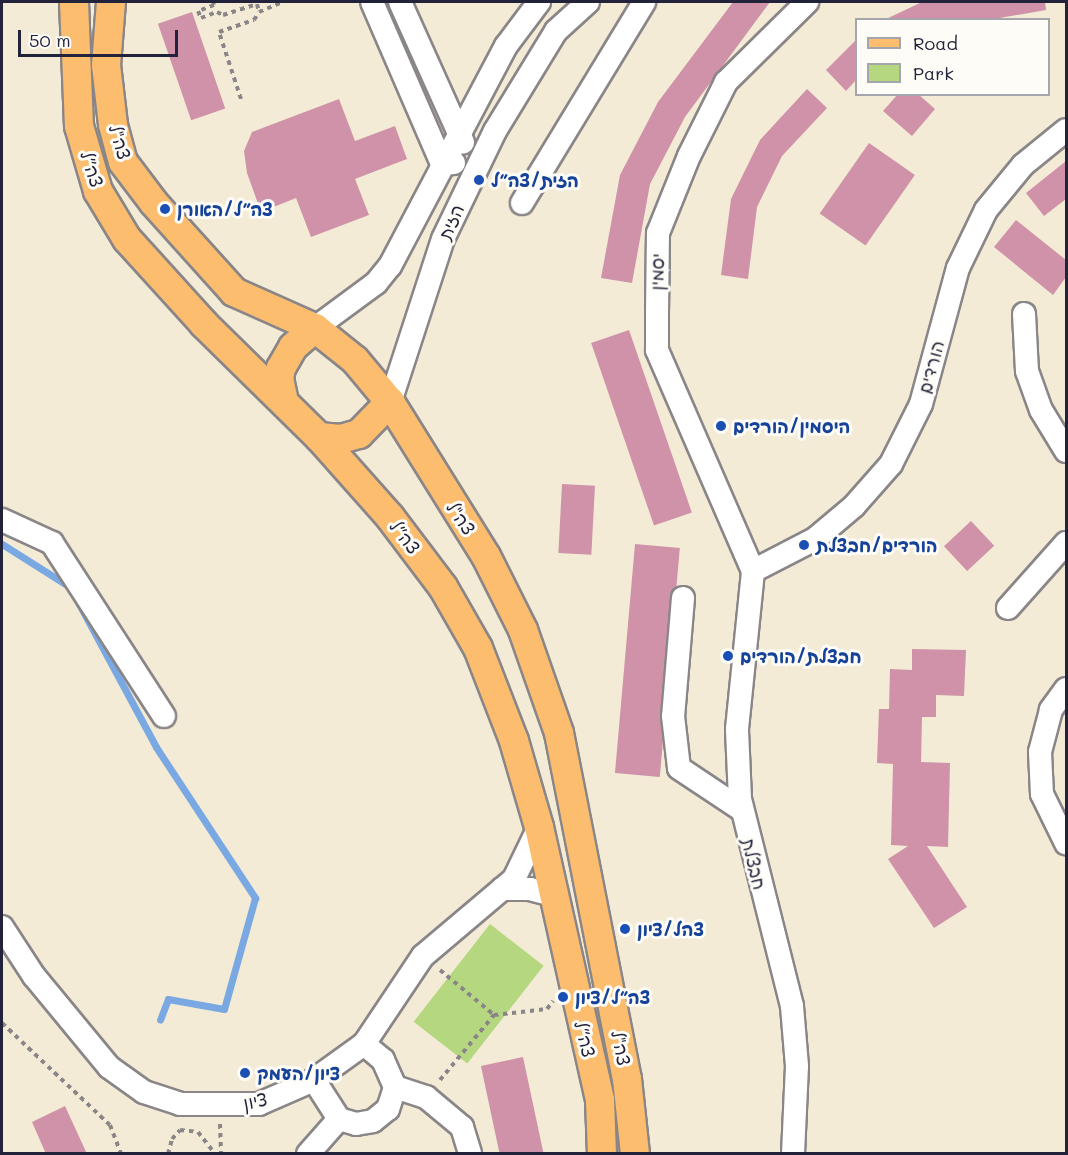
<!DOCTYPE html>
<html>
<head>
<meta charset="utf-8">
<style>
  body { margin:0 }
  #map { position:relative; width:1068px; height:1155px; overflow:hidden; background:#f3ebd6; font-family:Mali,"Playpen Sans Hebrew",sans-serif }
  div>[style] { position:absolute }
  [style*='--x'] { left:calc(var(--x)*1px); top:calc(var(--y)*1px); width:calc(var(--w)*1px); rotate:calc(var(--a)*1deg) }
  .green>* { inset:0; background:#b5d77f; transform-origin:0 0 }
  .stream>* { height:7px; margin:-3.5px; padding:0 3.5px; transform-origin:3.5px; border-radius:3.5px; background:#7aa8e3 }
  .building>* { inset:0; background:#d092a8; transform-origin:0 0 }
  .path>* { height:4px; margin-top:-2px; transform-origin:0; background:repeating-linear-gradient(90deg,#8a8688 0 4.5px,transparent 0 9px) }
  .roads { filter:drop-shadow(2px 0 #8a8688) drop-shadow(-2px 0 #8a8688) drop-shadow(0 2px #8a8688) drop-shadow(0 -2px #8a8688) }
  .minor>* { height:22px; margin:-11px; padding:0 11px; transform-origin:11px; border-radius:11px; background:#fff }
  .major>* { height:28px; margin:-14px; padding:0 14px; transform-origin:14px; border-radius:14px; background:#fcbd6f }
  .dots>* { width:16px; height:16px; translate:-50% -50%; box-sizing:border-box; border:3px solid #fdfcf7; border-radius:50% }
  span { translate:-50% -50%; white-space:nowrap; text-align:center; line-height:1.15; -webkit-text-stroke:6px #fdfcf7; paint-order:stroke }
  .street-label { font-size:18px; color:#22223b }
  .transit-label { font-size:18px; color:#164399; font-weight:700 }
  .left { translate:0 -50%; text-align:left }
  .frame { position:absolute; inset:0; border:3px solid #22223b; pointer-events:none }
  .legend { position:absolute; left:855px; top:18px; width:195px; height:78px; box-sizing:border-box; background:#fdfcf7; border:2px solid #a5a5ac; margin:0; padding:8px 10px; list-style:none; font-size:18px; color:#22223b }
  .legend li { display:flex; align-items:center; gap:12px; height:30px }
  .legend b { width:30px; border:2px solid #a5a5ac }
  .scale { position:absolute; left:18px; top:30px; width:160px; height:27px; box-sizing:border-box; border:3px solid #22223b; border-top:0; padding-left:8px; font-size:18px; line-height:21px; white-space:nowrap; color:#22223b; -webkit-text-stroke:4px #fdfcf7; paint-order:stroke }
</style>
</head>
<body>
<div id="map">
  <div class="green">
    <div style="left:490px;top:924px;width:68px;height:124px;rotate:38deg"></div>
  </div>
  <div class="stream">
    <div style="--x:2;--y:544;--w:80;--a:32.3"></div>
    <div style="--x:78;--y:602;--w:165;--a:61.7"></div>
    <div style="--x:156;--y:747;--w:181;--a:56.7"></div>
    <div style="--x:255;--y:898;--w:115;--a:105.6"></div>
    <div style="--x:224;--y:1009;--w:57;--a:-169.9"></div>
    <div style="--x:168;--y:999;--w:22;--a:111"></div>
  </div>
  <div class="building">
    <div style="clip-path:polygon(733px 2px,770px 2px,685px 117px,650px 184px,632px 283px,601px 278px,620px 175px,658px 102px)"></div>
    <div style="clip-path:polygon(922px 2px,1045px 2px,1046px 10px,988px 20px,884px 20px)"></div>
    <div style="left:192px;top:12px;width:102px;height:36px;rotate:71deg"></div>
    <div style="clip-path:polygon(856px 40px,856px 80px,846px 91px,826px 70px)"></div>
    <div style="clip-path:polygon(807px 89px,827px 108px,782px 156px,757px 207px,748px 279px,721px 275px,731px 199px,760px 140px)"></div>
    <div style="clip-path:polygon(898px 94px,918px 94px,935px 109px,912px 136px,883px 111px)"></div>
    <div style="clip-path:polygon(339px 99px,355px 141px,395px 126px,407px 159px,355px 179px,369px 215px,311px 237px,296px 198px,261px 212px,247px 173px,244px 151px,252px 132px)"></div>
    <div style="left:869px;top:143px;width:56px;height:86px;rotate:35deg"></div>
    <div style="clip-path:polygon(1066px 161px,1066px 199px,1044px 216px,1026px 193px)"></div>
    <div style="clip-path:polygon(1016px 220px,1066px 260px,1066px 277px,1053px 295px,994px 247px)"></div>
    <div style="left:629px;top:330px;width:193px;height:40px;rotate:71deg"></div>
    <div style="left:562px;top:484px;width:33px;height:69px;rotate:3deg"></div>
    <div style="left:971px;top:521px;width:34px;height:37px;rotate:47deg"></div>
    <div style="left:635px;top:544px;width:45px;height:230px;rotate:5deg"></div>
    <div style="clip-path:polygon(912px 649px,966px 650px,964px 696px,936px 695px,936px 717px,922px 717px,921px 762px,950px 763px,948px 847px,927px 846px,967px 907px,934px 928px,888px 859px,908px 846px,891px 845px,893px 764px,877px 763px,879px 709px,889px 709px,890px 669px,912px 670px)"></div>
    <div style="left:523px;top:1057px;width:99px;height:43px;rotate:78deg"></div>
    <div style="clip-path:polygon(65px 1106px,87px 1154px,46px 1154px,32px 1122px)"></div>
  </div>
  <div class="path">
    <div style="--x:213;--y:2;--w:3;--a:72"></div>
    <div style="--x:214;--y:5;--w:17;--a:159"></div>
    <div style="--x:198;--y:11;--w:8;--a:67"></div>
    <div style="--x:201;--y:18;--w:17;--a:-21"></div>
    <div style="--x:217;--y:12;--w:7;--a:27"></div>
    <div style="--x:223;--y:15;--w:36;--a:-18"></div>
    <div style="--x:257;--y:4;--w:8;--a:76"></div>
    <div style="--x:241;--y:99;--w:71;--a:-108.2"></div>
    <div style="--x:219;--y:32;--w:37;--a:-19"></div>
    <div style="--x:254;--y:20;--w:9;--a:-58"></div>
    <div style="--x:259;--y:12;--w:25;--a:-23"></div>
    <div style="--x:440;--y:970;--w:70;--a:39.8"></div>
    <div style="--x:2;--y:1023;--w:149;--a:43.4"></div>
    <div style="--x:110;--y:1125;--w:31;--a:69"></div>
    <div style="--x:440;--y:1080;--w:85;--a:-50.3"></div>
    <div style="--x:494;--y:1015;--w:53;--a:-6.5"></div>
    <div style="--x:547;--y:1009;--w:10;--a:-53"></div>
    <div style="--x:220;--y:1124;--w:30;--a:88"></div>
    <div style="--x:168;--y:1154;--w:16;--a:-75"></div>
    <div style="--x:172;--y:1139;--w:12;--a:-48"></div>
    <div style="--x:180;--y:1130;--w:18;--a:6"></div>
    <div style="--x:198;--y:1132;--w:28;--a:52"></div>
  </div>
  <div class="roads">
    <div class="minor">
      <div style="--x:372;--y:2;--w:176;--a:66.6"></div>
      <div style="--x:442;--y:164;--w:12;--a:-5"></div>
      <div style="--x:400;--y:2;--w:154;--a:65.8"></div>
      <div style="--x:522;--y:203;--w:235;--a:-58.7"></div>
      <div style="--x:1024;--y:314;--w:57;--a:87"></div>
      <div style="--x:1027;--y:371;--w:41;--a:70.3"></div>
      <div style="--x:1041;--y:410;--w:48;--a:58.6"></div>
      <div style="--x:315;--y:328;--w:76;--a:-36.4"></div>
      <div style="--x:376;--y:283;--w:22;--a:-51"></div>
      <div style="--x:390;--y:266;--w:249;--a:-62.2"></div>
      <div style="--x:506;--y:46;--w:55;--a:-53.1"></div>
      <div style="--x:390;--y:402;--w:171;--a:-72"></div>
      <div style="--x:443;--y:239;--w:120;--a:-64.3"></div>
      <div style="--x:495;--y:131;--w:117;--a:-58.6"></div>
      <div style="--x:556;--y:31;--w:43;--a:-42.2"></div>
      <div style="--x:2;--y:520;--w:55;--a:24.7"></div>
      <div style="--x:52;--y:543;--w:206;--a:57.1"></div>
      <div style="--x:753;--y:571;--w:70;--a:-27.3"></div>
      <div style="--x:815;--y:539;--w:51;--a:-40.2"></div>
      <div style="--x:854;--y:506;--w:56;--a:-48.6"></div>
      <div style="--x:891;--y:464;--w:67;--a:-63.4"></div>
      <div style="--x:921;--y:404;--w:141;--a:-74.8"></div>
      <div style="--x:958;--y:268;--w:64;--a:-64.2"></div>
      <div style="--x:986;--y:210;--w:58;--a:-50.6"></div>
      <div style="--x:1023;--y:165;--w:55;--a:-39.1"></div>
      <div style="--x:683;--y:598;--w:118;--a:94.8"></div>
      <div style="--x:673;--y:716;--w:52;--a:83.4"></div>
      <div style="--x:679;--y:768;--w:76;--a:33.7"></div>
      <div style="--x:1008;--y:608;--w:87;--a:-48.3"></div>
      <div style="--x:1066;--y:689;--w:26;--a:126"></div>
      <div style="--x:1051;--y:710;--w:43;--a:104.7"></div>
      <div style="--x:1040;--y:752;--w:42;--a:87.3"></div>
      <div style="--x:1042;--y:794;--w:55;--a:63.9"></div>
      <div style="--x:502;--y:889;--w:28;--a:0"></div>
      <div style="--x:530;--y:889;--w:24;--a:15"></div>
      <div style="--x:2;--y:927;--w:59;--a:56.9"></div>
      <div style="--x:34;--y:976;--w:118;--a:50.5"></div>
      <div style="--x:109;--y:1067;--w:43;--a:35.5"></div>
      <div style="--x:144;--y:1092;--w:38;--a:18"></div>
      <div style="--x:180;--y:1104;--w:79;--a:0"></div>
      <div style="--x:259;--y:1104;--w:60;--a:-23.6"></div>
      <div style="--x:314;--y:1080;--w:62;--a:-35.8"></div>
      <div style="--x:364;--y:1044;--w:106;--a:-56.2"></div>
      <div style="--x:423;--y:956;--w:119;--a:-40.2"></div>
      <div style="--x:514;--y:879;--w:58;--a:-64.3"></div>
      <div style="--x:314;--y:1080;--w:46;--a:57.3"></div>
      <div style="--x:339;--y:1119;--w:18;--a:16"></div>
      <div style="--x:356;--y:1124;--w:17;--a:-10"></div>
      <div style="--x:373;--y:1121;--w:19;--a:-39"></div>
      <div style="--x:388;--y:1109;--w:23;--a:-72"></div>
      <div style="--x:395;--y:1087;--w:30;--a:-114"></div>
      <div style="--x:383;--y:1060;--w:25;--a:-140"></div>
      <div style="--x:395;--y:1087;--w:33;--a:18"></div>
      <div style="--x:426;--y:1097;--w:47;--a:39.8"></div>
      <div style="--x:462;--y:1127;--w:28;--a:73"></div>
      <div style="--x:308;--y:1154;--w:47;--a:-48.5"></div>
      <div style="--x:793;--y:1154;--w:88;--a:-87.4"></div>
      <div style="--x:797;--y:1066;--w:60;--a:-94.8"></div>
      <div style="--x:792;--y:1006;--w:213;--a:-104.1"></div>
      <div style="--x:740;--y:799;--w:70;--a:-92.5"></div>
      <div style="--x:737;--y:729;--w:159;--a:-84.2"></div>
      <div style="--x:753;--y:571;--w:241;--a:-113.5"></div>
      <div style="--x:657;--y:350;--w:37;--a:-90"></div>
      <div style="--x:657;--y:313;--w:80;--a:-89.3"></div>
      <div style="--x:658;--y:233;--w:83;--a:-68.1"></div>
      <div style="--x:689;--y:156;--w:83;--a:-63.4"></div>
      <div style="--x:726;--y:82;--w:114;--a:-44.6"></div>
    </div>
    <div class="major">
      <div style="--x:74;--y:2;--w:124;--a:87.7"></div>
      <div style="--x:79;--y:126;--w:68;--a:73.7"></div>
      <div style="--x:98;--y:191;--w:56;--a:58.9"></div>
      <div style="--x:127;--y:239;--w:115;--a:47.8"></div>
      <div style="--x:204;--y:324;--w:161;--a:44.5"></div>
      <div style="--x:319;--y:437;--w:107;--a:48.4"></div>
      <div style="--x:390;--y:517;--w:88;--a:52.9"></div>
      <div style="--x:443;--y:587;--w:70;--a:60.2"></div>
      <div style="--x:478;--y:648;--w:100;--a:68.8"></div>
      <div style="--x:514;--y:741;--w:90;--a:73.8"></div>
      <div style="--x:539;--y:827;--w:280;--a:77.4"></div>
      <div style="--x:600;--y:1100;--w:54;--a:87.9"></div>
      <div style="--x:111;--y:2;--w:63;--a:94.5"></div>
      <div style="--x:106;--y:65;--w:60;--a:83.3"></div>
      <div style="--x:113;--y:125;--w:38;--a:75"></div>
      <div style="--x:123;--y:162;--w:51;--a:52.9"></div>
      <div style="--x:154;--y:203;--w:120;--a:48"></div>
      <div style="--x:234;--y:292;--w:89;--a:24"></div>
      <div style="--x:315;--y:328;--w:51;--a:38.7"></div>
      <div style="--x:355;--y:360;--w:55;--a:50.2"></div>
      <div style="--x:390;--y:402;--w:181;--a:58.1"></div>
      <div style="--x:486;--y:556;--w:83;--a:63.4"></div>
      <div style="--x:523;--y:630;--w:109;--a:70.7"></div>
      <div style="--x:559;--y:733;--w:353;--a:78.9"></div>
      <div style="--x:627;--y:1079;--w:75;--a:83.9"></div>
      <div style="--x:284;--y:402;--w:24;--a:-102"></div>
      <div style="--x:279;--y:379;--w:11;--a:-80"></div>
      <div style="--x:281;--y:368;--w:24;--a:-60"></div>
      <div style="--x:293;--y:347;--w:29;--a:-41"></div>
      <div style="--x:319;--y:437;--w:22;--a:5"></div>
      <div style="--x:341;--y:439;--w:19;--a:-16"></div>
      <div style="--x:359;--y:434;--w:45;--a:-45.9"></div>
    </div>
  </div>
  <div class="dots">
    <div style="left:479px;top:180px;background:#1a4fb4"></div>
    <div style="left:165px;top:209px;background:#1a4fb4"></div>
    <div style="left:721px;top:426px;background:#1a4fb4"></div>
    <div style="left:804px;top:545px;background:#1a4fb4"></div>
    <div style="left:728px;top:656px;background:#1a4fb4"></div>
    <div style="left:625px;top:929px;background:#1a4fb4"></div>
    <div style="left:563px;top:997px;background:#1a4fb4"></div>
    <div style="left:245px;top:1073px;background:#1a4fb4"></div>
  </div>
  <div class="street-label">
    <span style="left:120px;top:142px;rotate:73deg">צה"ל</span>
    <span style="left:92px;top:169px;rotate:72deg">צה״ל</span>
    <span style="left:451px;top:222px;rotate:-66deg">הזית</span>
    <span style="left:657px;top:272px;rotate:-89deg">יסמין</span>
    <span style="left:931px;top:367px;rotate:-75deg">הורדים</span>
    <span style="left:461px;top:518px;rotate:56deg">צה"ל</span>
    <span style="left:405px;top:537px;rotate:52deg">צה״ל</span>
    <span style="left:754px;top:864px;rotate:76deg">חבצלת</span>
    <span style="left:585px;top:1039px;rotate:76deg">צה״ל</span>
    <span style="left:621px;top:1048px;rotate:79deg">צה"ל</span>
    <span style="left:255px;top:1101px;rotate:-12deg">ציון</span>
  </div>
  <div class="transit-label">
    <span class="left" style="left:491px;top:180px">הזית/צה״ל</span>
    <span class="left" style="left:177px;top:209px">צה״ל/האורן</span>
    <span class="left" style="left:733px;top:426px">היסמין/הורדים</span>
    <span class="left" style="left:816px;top:545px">הורדים/חבצלת</span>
    <span class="left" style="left:740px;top:656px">חבצלת/הורדים</span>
    <span class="left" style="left:637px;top:929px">צהל/ציון</span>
    <span class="left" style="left:575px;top:997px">צה״ל/ציון</span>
    <span class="left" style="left:257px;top:1073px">ציון/העמק</span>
  </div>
  <div class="frame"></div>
  <ul class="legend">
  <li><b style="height:8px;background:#fcbd6f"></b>Road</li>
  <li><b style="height:16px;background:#b5d77f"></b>Park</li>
  </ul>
  <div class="scale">50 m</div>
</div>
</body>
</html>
